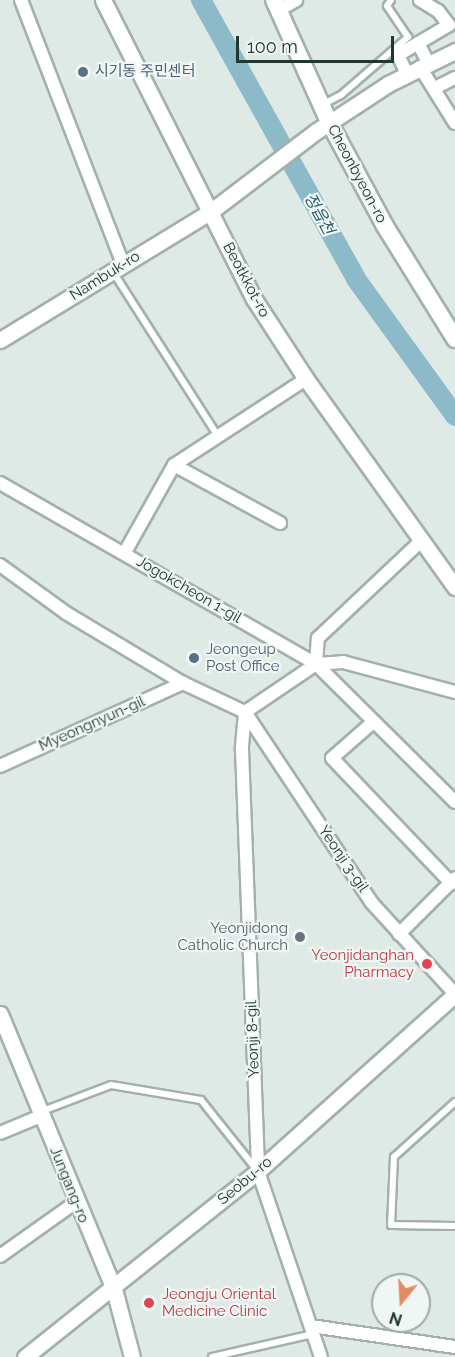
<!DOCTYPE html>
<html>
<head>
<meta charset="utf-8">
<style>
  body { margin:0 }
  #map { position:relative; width:455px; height:1357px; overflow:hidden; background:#dfe9e5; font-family:Raleway,"Noto Sans KR",sans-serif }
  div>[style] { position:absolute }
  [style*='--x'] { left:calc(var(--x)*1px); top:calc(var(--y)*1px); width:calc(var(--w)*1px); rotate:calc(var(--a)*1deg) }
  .river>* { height:20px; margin:-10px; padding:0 10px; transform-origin:10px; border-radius:10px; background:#8dbac8 }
  .roads { filter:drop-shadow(2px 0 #a3b0ac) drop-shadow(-2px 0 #a3b0ac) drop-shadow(0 2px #a3b0ac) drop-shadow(0 -2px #a3b0ac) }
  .service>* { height:6px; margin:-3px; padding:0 3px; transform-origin:3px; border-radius:3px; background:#fff }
  .minor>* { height:12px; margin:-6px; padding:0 6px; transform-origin:6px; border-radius:6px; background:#fff }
  .tertiary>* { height:15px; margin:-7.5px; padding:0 7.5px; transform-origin:7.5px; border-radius:7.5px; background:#fff }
  .secondary>* { height:16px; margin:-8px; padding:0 8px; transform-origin:8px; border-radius:8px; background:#fff }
  .dots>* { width:16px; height:16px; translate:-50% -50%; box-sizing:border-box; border:3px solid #eff6f3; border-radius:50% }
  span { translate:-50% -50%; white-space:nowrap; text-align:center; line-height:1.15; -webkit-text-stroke:4.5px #eff6f3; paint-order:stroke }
  .service-label { font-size:15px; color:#4e5e75 }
  .left { translate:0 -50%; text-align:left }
  .street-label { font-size:15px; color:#223733 }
  .worship-label { font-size:15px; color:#5b616d }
  .right { translate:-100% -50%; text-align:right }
  .health-label { font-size:15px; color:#be3a42 }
  .water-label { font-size:16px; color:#245a6b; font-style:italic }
  .north { position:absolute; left:371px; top:1273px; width:60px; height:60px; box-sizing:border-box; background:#eff6f3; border:2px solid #9daaa6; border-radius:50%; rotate:198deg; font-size:16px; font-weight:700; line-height:24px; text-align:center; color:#223733 }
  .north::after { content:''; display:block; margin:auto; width:21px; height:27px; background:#e18d64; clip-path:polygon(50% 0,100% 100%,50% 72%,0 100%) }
  .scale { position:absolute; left:236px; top:36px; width:158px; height:27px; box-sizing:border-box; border:3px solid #223733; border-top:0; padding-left:8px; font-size:18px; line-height:21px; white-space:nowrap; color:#223733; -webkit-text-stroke:4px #eff6f3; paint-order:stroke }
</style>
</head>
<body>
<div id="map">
  <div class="river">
    <div style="--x:201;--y:0;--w:319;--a:60.9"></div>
    <div style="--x:356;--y:279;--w:169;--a:54.1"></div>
  </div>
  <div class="roads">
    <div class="service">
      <div style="--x:322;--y:105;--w:21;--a:-28"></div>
      <div style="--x:341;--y:95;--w:89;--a:-40.9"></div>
      <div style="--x:408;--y:37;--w:37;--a:-124"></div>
      <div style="--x:387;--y:6;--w:7;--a:-56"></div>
      <div style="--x:113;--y:272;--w:195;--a:57.4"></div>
      <div style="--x:455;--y:1102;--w:82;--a:138"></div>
      <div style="--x:394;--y:1157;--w:68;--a:92.5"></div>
      <div style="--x:391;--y:1225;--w:64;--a:0.9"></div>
      <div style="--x:40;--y:1112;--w:76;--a:-20.8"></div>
      <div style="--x:111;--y:1085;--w:91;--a:9.5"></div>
      <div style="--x:201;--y:1100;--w:88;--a:51.4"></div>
      <div style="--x:212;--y:1357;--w:104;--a:-12.8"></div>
    </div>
    <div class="minor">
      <div style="--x:21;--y:0;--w:284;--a:68.9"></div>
      <div style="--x:279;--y:10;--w:20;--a:-30"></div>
      <div style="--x:418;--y:43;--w:22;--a:63"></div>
      <div style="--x:420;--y:67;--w:66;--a:58"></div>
      <div style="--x:407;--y:74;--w:21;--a:-115"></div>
      <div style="--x:398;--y:55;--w:59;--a:-30.5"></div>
      <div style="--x:449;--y:25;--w:18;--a:-128"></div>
      <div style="--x:438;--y:11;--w:21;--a:-149"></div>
      <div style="--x:435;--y:88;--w:22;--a:-27"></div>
      <div style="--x:174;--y:465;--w:121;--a:28.7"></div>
      <div style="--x:0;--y:483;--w:364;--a:29.8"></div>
      <div style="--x:316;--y:664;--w:27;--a:-4"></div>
      <div style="--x:343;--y:662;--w:116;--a:15"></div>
      <div style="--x:125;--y:552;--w:100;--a:-60.6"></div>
      <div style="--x:174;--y:465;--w:158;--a:-33.1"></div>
      <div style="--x:0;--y:565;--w:82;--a:36"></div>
      <div style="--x:66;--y:613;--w:136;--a:30.9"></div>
      <div style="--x:183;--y:683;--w:68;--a:25.1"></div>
      <div style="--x:245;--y:712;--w:228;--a:56.4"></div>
      <div style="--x:371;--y:902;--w:125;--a:47.6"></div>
      <div style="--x:316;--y:664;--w:86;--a:145.9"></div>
      <div style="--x:245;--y:712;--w:38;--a:95"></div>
      <div style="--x:242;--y:750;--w:421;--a:87.8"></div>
      <div style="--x:258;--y:1171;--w:196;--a:71.3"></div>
      <div style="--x:316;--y:664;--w:196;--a:44.8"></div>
      <div style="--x:316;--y:664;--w:26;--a:-86"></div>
      <div style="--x:318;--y:638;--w:141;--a:-43.3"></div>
      <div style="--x:372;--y:723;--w:53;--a:138.8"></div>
      <div style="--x:332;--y:758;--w:173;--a:46.4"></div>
      <div style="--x:0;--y:766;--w:201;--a:-24.4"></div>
      <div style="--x:399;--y:934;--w:79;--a:-45"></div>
      <div style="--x:0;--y:1133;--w:44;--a:-22.5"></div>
      <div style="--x:0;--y:1256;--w:93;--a:-35.4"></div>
      <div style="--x:311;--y:1326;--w:146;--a:8.3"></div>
    </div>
    <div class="tertiary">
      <div style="--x:103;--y:0;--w:335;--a:63.2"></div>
      <div style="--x:254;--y:299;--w:95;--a:57"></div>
      <div style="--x:306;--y:379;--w:256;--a:54.4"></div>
      <div style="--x:0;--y:340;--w:246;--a:-31.4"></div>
      <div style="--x:210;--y:212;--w:132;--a:-37.3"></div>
      <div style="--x:315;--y:132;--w:87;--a:-33.3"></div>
      <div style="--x:388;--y:84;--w:75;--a:-26.2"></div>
      <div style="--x:0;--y:1014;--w:298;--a:67.5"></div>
      <div style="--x:114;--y:1289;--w:70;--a:75.2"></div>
      <div style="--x:25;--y:1357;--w:298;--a:-38.6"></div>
      <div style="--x:258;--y:1171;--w:265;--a:-41.9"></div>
    </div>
    <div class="secondary">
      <div style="--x:274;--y:0;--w:134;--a:65.7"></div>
      <div style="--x:329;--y:122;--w:118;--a:61.7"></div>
      <div style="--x:385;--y:226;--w:133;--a:58.2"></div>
    </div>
  </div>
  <div class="dots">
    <div style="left:83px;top:72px;background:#5c6f8a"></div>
    <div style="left:194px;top:658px;background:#5c6f8a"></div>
    <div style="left:300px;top:937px;background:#6b7280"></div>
    <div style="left:427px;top:964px;background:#e0444e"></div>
    <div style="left:149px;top:1303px;background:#e0444e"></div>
  </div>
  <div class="service-label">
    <span class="left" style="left:95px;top:72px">시기동 주민센터</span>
    <span class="left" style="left:206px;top:658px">Jeongeup<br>Post Office</span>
  </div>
  <div class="street-label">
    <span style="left:357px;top:174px;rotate:62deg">Cheonbyeon-ro</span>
    <span style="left:105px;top:276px;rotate:-32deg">Nambuk-ro</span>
    <span style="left:246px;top:280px;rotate:62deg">Beotkkot-ro</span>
    <span style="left:189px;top:590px;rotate:30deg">Jogokcheon 1-gil</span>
    <span style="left:92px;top:724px;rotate:-24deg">Myeongnyun-gil</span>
    <span style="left:343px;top:859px;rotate:56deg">Yeonji 3-gil</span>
    <span style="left:253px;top:1039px;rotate:-92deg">Yeonji 8-gil</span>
    <span style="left:245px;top:1181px;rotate:-40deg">Seobu-ro</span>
    <span style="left:69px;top:1185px;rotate:68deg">Jungang-ro</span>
  </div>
  <div class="worship-label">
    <span class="right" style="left:288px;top:937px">Yeonjidong<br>Catholic Church</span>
  </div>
  <div class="health-label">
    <span class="right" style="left:414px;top:964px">Yeonjidanghan<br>Pharmacy</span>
    <span class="left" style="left:162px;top:1303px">Jeongju Oriental<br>Medicine Clinic</span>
  </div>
  <div class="water-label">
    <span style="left:319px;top:214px;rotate:61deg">정읍천</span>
  </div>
  <div class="north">N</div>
  <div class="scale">100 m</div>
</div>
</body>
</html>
